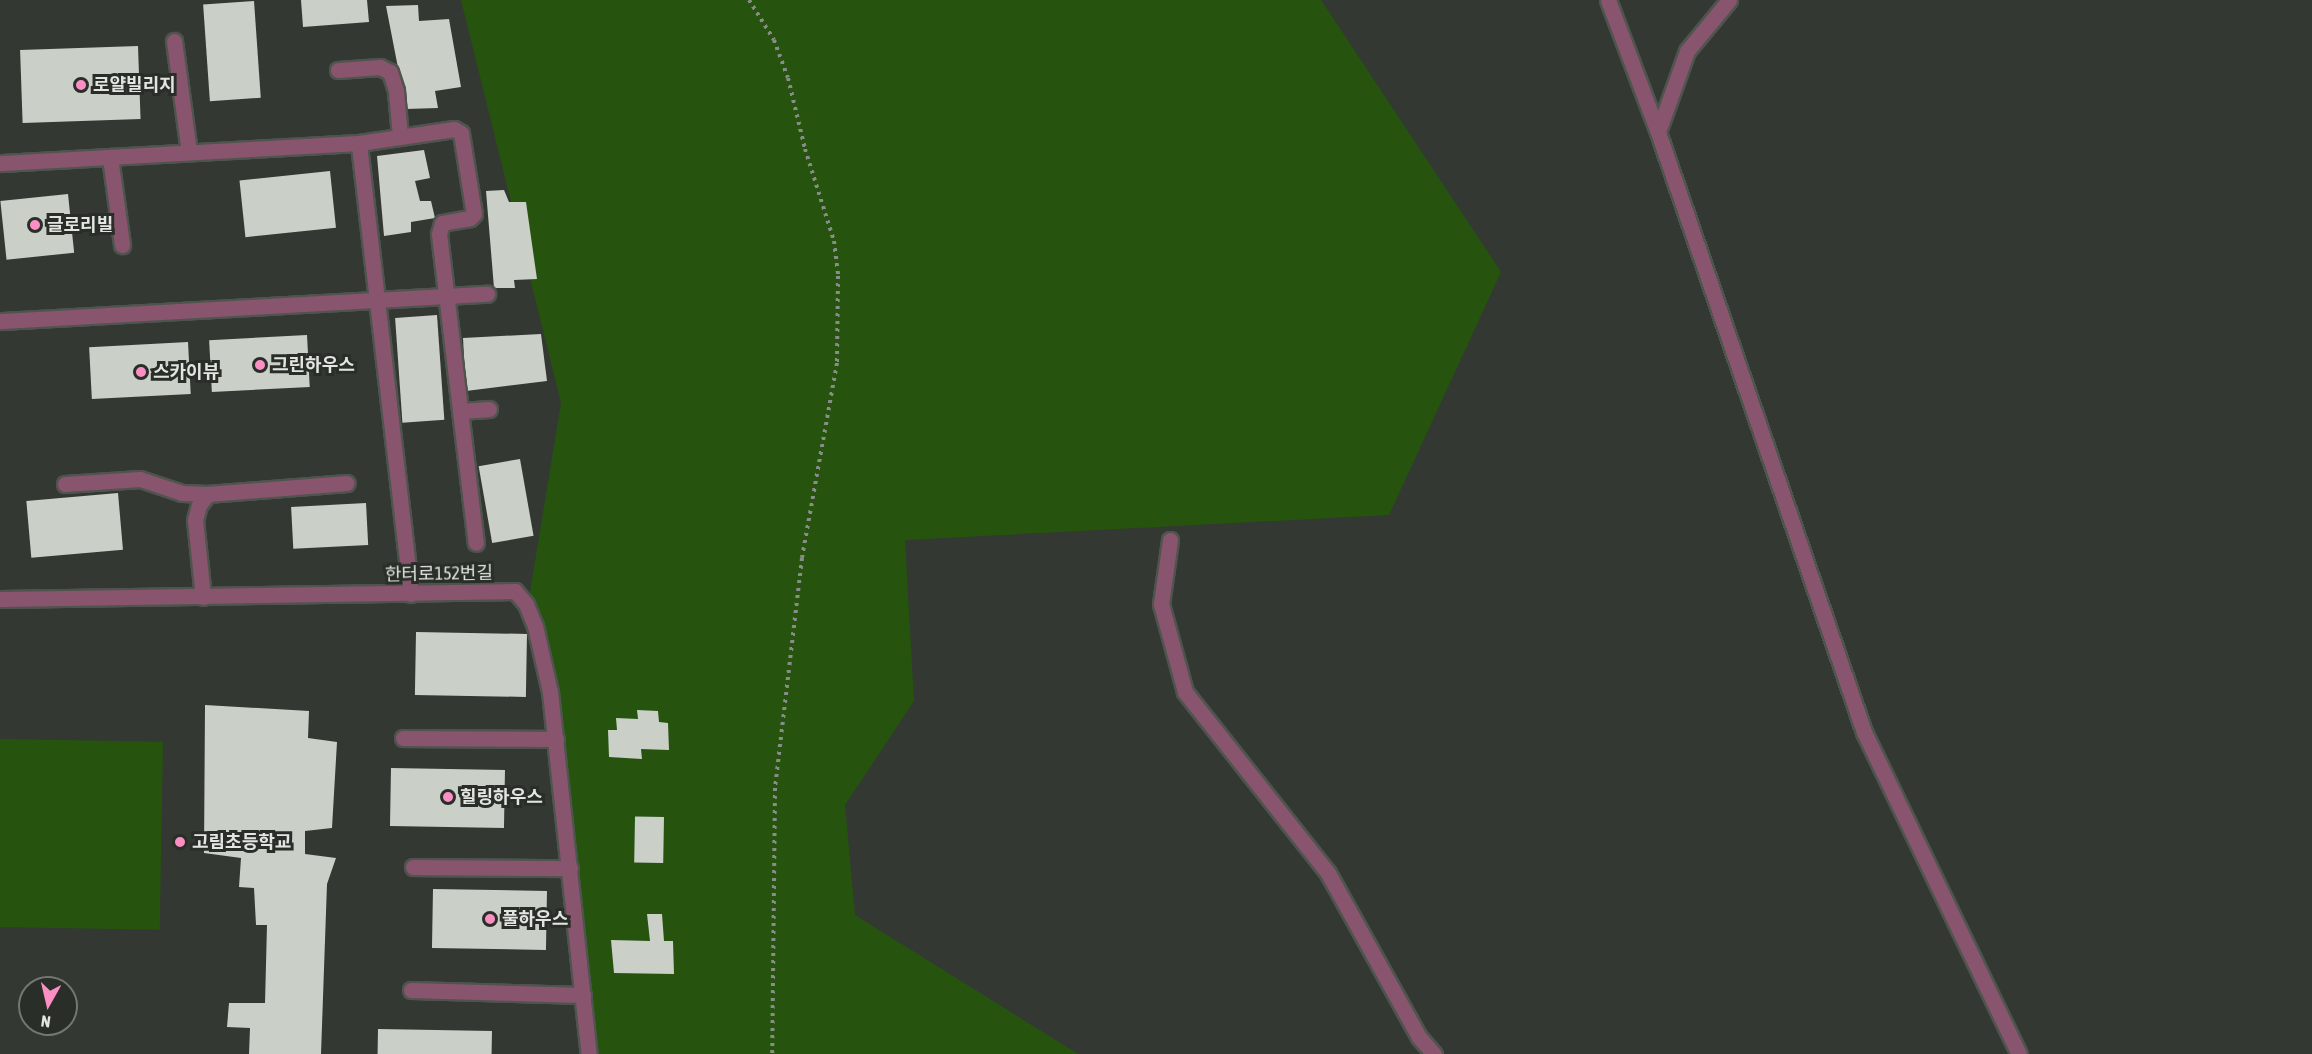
<!DOCTYPE html>
<html>
<head>
<meta charset="utf-8">
<style>
  body { margin:0 }
  #map { position:relative; width:2312px; height:1054px; overflow:hidden; background:#333832; font-family:"Asap Condensed","Noto Sans KR",sans-serif }
  div>[style] { position:absolute }
  [style*='--x'] { left:calc(var(--x)*1px); top:calc(var(--y)*1px); width:calc(var(--w)*1px); rotate:calc(var(--a)*1deg) }
  .green>* { inset:0; background:#26540f; transform-origin:0 0 }
  .building>* { inset:0; background:#cad0c8; transform-origin:0 0 }
  .path>* { height:4px; margin-top:-2px; transform-origin:0; background:repeating-linear-gradient(90deg,#898d88 0 3px,transparent 0 7.5px) }
  .roads { filter:drop-shadow(2px 0 #4f544e) drop-shadow(-2px 0 #4f544e) drop-shadow(0 2px #4f544e) drop-shadow(0 -2px #4f544e) }
  .minor>* { height:15px; margin:-7.5px; padding:0 7.5px; transform-origin:7.5px; border-radius:7.5px; background:#89556e }
  .dots>* { width:16px; height:16px; translate:-50% -50%; box-sizing:border-box; border:3px solid #292e28; border-radius:50% }
  span { translate:-50% -50%; white-space:nowrap; text-align:center; line-height:1.15; -webkit-text-stroke:6px #292e28; paint-order:stroke }
  .poi-label { font-size:18px; color:#e2e5e1; font-weight:700 }
  .left { translate:0 -50%; text-align:left }
  .street-label { font-size:18px; color:#e2e5e1 }
  .north { position:absolute; left:18px; top:976px; width:60px; height:60px; box-sizing:border-box; background:#292e28; border:2px solid #737772; border-radius:50%; rotate:188deg; font-size:16px; font-weight:700; line-height:24px; text-align:center; color:#e2e5e1 }
  .north::after { content:''; display:block; margin:auto; width:21px; height:27px; background:#fb8fc4; clip-path:polygon(50% 0,100% 100%,50% 72%,0 100%) }
</style>
</head>
<body>
<div id="map">
  <div class="green">
    <div style="clip-path:polygon(461px 0,1321px 0,1501px 272px,1389px 515px,905px 540px,914px 701px,845px 805px,855px 915px,1078px 1054px,589px 1054px,566px 833px,530px 592px,561px 403px)"></div>
    <div style="left:0;top:739px;width:163px;height:188px;rotate:1deg"></div>
  </div>
  <div class="building">
    <div style="clip-path:polygon(301px 0,367px 0,369px 22px,303px 27px)"></div>
    <div style="left:254px;top:1px;width:97px;height:51px;rotate:86deg"></div>
    <div style="clip-path:polygon(418px 5px,419px 21px,449px 19px,461px 87px,435px 91px,438px 108px,406px 109px,386px 6px)"></div>
    <div style="left:138px;top:46px;width:73px;height:118px;rotate:88deg"></div>
    <div style="clip-path:polygon(424px 150px,430px 178px,415px 181px,420px 201px,431px 201px,435px 218px,411px 222px,411px 232px,384px 236px,377px 156px)"></div>
    <div style="left:330px;top:171px;width:57px;height:91px;rotate:84deg"></div>
    <div style="clip-path:polygon(504px 190px,509px 202px,526px 202px,537px 279px,514px 280px,515px 288px,494px 288px,486px 191px)"></div>
    <div style="left:68px;top:194px;width:59px;height:68px;rotate:84deg"></div>
    <div style="left:437px;top:315px;width:105px;height:42px;rotate:86deg"></div>
    <div style="clip-path:polygon(541px 334px,547px 381px,466px 391px,463px 338px)"></div>
    <div style="left:307px;top:335px;width:52px;height:98px;rotate:87deg"></div>
    <div style="left:188px;top:342px;width:52px;height:99px;rotate:87deg"></div>
    <div style="left:520px;top:459px;width:78px;height:42px;rotate:80deg"></div>
    <div style="left:118px;top:493px;width:57px;height:92px;rotate:85deg"></div>
    <div style="left:366px;top:503px;width:42px;height:75px;rotate:87deg"></div>
    <div style="left:416px;top:632px;width:111px;height:63px;rotate:1deg"></div>
    <div style="clip-path:polygon(205px 705px,309px 711px,308px 738px,337px 742px,332px 828px,305px 831px,305px 854px,336px 858px,327px 884px,321px 1054px,249px 1054px,250px 1028px,227px 1027px,229px 1003px,265px 1003px,267px 925px,256px 925px,254px 888px,239px 887px,241px 858px,204px 853px)"></div>
    <div style="clip-path:polygon(637px 710px,658px 711px,659px 722px,668px 723px,669px 750px,641px 749px,642px 759px,609px 757px,608px 730px,617px 730px,616px 718px,638px 719px)"></div>
    <div style="left:391px;top:768px;width:114px;height:58px;rotate:1deg"></div>
    <div style="left:664px;top:817px;width:46px;height:29px;rotate:91deg"></div>
    <div style="left:433px;top:889px;width:114px;height:59px;rotate:1deg"></div>
    <div style="clip-path:polygon(647px 914px,662px 914px,664px 941px,673px 941px,674px 974px,614px 973px,611px 940px,650px 941px)"></div>
    <div style="left:378px;top:1029px;width:114px;height:25px;rotate:1deg"></div>
  </div>
  <div class="path">
    <div style="--x:749;--y:0;--w:47;--a:58"></div>
    <div style="--x:774;--y:40;--w:40;--a:69.8"></div>
    <div style="--x:788;--y:78;--w:73;--a:76.5"></div>
    <div style="--x:805;--y:149;--w:96;--a:72.5"></div>
    <div style="--x:834;--y:241;--w:35;--a:83"></div>
    <div style="--x:838;--y:276;--w:87;--a:90.7"></div>
    <div style="--x:837;--y:363;--w:198;--a:100.2"></div>
    <div style="--x:802;--y:558;--w:232;--a:96.7"></div>
    <div style="--x:775;--y:788;--w:266;--a:90.6"></div>
  </div>
  <div class="roads">
    <div class="minor">
      <div style="--x:1608;--y:0;--w:141;--a:69.3"></div>
      <div style="--x:1729;--y:0;--w:66;--a:129.5"></div>
      <div style="--x:1687;--y:51;--w:86;--a:109.7"></div>
      <div style="--x:1658;--y:132;--w:634;--a:71.05"></div>
      <div style="--x:1864;--y:732;--w:357;--a:64.3"></div>
      <div style="--x:174;--y:41;--w:112;--a:82.3"></div>
      <div style="--x:338;--y:70;--w:42;--a:-4.1"></div>
      <div style="--x:380;--y:67;--w:11;--a:27"></div>
      <div style="--x:390;--y:72;--w:20;--a:72"></div>
      <div style="--x:396;--y:91;--w:46;--a:85"></div>
      <div style="--x:110;--y:157;--w:89;--a:82.2"></div>
      <div style="--x:0;--y:163;--w:360;--a:-3.2"></div>
      <div style="--x:0;--y:321;--w:488;--a:-3.2"></div>
      <div style="--x:461;--y:411;--w:28;--a:-4"></div>
      <div style="--x:65;--y:484;--w:75;--a:-3.8"></div>
      <div style="--x:140;--y:479;--w:44;--a:18.4"></div>
      <div style="--x:182;--y:493;--w:26;--a:2"></div>
      <div style="--x:1170;--y:540;--w:65;--a:98"></div>
      <div style="--x:1161;--y:604;--w:91;--a:74.7"></div>
      <div style="--x:1185;--y:692;--w:231;--a:51.7"></div>
      <div style="--x:1328;--y:873;--w:188;--a:61"></div>
      <div style="--x:1419;--y:1037;--w:23;--a:49"></div>
      <div style="--x:411;--y:594;--w:454;--a:-96.6"></div>
      <div style="--x:359;--y:143;--w:96;--a:-8.4"></div>
      <div style="--x:454;--y:129;--w:8;--a:30"></div>
      <div style="--x:461;--y:133;--w:82;--a:80.9"></div>
      <div style="--x:474;--y:214;--w:6;--a:135"></div>
      <div style="--x:470;--y:218;--w:28;--a:170"></div>
      <div style="--x:442;--y:223;--w:11;--a:105"></div>
      <div style="--x:439;--y:234;--w:311;--a:83.2"></div>
      <div style="--x:203;--y:597;--w:77;--a:-95.9"></div>
      <div style="--x:195;--y:520;--w:16;--a:-75"></div>
      <div style="--x:199;--y:505;--w:14;--a:-51"></div>
      <div style="--x:208;--y:494;--w:139;--a:-4.5"></div>
      <div style="--x:0;--y:599;--w:515;--a:-0.89"></div>
      <div style="--x:515;--y:591;--w:17;--a:50"></div>
      <div style="--x:526;--y:604;--w:24;--a:68"></div>
      <div style="--x:535;--y:626;--w:68;--a:77.2"></div>
      <div style="--x:550;--y:692;--w:364;--a:83.9"></div>
      <div style="--x:403;--y:738;--w:153;--a:0.4"></div>
      <div style="--x:413;--y:867;--w:157;--a:0.4"></div>
      <div style="--x:411;--y:990;--w:172;--a:1.7"></div>
    </div>
  </div>
  <div class="dots">
    <div style="left:81px;top:85px;background:#fb8fc4"></div>
    <div style="left:35px;top:225px;background:#fb8fc4"></div>
    <div style="left:260px;top:365px;background:#fb8fc4"></div>
    <div style="left:141px;top:372px;background:#fb8fc4"></div>
    <div style="left:448px;top:797px;background:#fb8fc4"></div>
    <div style="left:180px;top:842px;background:#fb8fc4"></div>
    <div style="left:490px;top:919px;background:#fb8fc4"></div>
  </div>
  <div class="poi-label">
    <span class="left" style="left:93px;top:85px">로얄빌리지</span>
    <span class="left" style="left:47px;top:225px">글로리빌</span>
    <span class="left" style="left:272px;top:365px">그린하우스</span>
    <span class="left" style="left:153px;top:372px">스카이뷰</span>
    <span class="left" style="left:460px;top:797px">힐링하우스</span>
    <span class="left" style="left:192px;top:842px">고림초등학교</span>
    <span class="left" style="left:502px;top:919px">풀하우스</span>
  </div>
  <div class="street-label">
    <span style="left:439px;top:574px;rotate:-1deg">한터로152번길</span>
  </div>
  <div class="north">N</div>
</div>
</body>
</html>
